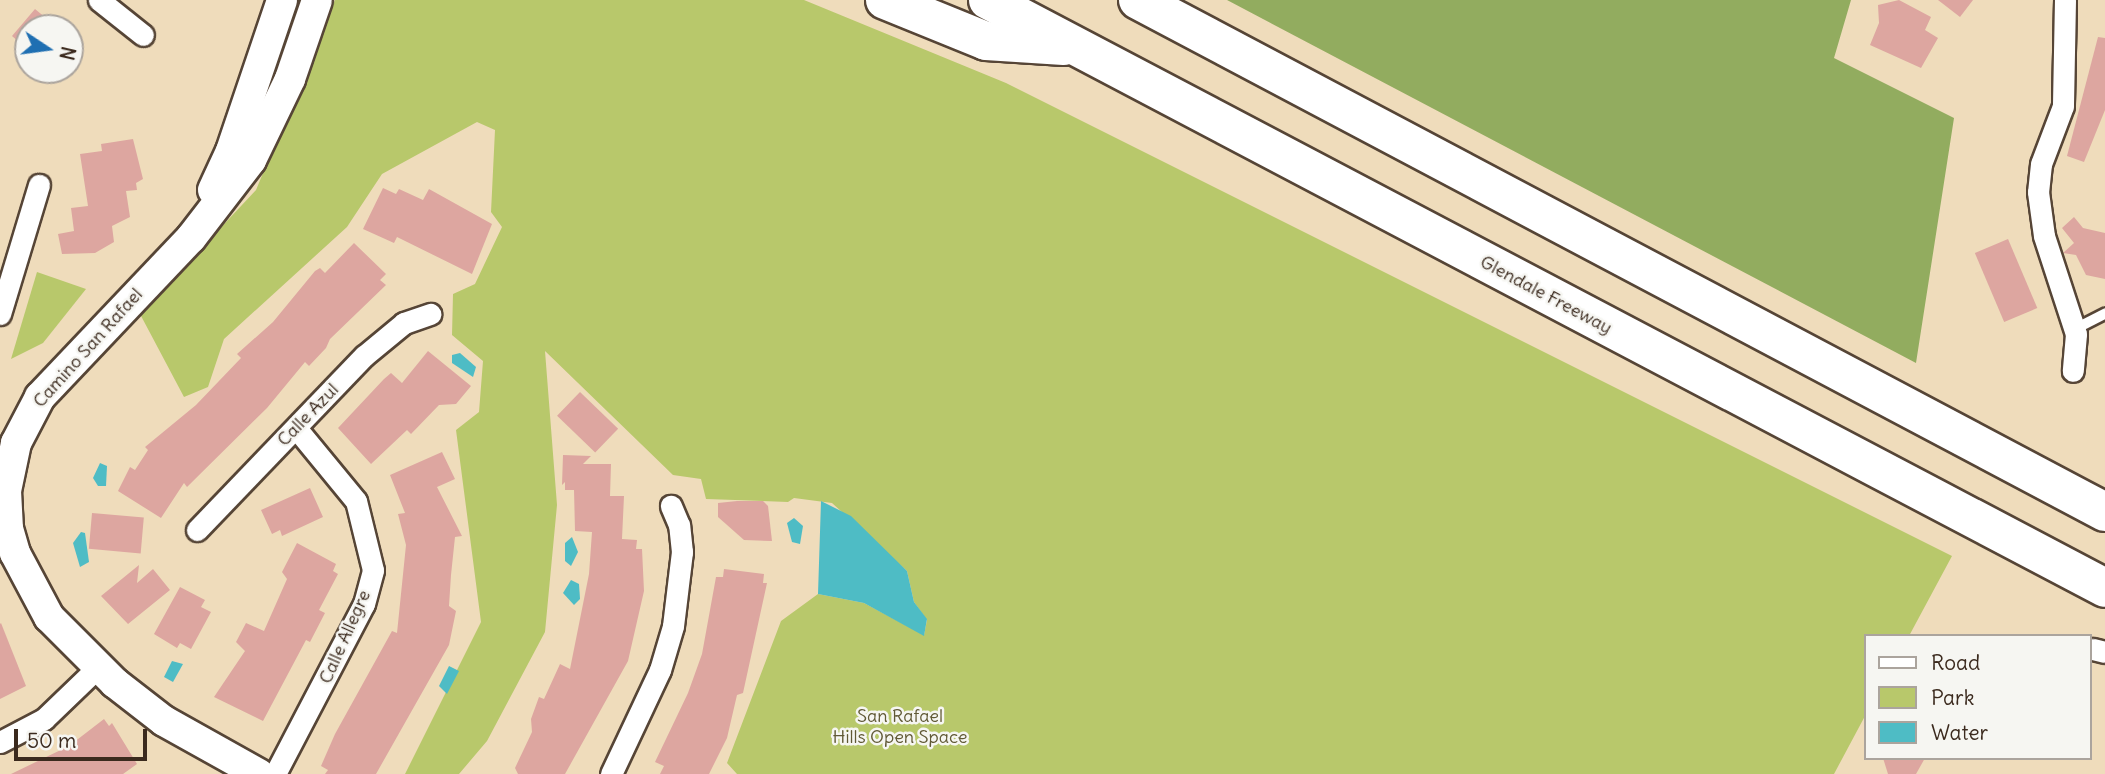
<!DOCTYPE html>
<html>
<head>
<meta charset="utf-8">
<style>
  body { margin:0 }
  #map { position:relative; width:2105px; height:774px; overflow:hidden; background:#efdcbb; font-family:Delius,sans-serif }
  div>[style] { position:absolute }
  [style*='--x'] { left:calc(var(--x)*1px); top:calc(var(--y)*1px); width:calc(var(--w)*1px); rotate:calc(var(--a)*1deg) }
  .green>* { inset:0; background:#b8c86b }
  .forest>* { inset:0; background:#92ac5f }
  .water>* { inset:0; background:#4ebcc5 }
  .building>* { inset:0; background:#dda6a0; transform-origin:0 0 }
  .roads { filter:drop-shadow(2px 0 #564536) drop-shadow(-2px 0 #564536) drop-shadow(0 2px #564536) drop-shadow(0 -2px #564536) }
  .lane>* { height:10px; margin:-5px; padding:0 5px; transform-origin:5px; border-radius:5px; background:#fff }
  .street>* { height:21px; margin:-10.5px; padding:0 10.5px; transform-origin:10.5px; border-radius:10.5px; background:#fff }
  .secondary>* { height:30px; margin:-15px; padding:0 15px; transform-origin:15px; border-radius:15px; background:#fff }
  .highway>* { height:38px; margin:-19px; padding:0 19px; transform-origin:19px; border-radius:19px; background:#fff }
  span { translate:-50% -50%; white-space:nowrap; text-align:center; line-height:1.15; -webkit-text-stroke:5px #f6f6f2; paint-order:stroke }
  .street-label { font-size:18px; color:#3b2a1e }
  .park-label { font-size:18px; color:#605935 }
  .legend { position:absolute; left:1864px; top:634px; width:228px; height:126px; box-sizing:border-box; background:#f6f6f2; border:2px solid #aba49d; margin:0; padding:9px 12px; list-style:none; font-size:21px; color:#3b2a1e }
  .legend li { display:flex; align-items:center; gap:14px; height:35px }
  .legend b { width:35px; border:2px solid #aba49d }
  .north { position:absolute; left:14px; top:14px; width:70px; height:70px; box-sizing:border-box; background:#f6f6f2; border:2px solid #aba49d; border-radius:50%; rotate:103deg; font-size:19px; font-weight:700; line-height:28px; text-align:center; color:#3b2a1e }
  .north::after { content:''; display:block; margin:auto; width:24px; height:32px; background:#1f6fb2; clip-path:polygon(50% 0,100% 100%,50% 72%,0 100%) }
  .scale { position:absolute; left:14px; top:729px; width:133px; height:32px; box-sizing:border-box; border:4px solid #3b2a1e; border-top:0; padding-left:9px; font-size:21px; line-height:24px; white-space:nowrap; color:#3b2a1e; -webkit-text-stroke:5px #f6f6f2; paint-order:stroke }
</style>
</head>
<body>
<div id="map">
  <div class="green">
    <div style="clip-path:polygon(335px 0,804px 0,1006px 83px,1952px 556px,1909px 636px,1865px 636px,1865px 716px,1834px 774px,737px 774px,727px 763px,781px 621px,818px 594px,864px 603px,924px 635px,927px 620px,914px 602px,907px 571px,832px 503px,794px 498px,788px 502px,706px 499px,701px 479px,673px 475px,545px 351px,557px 505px,545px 632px,487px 741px,459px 774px,405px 774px,481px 622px,456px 430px,479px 412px,483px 361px,452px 335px,453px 294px,475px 284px,502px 227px,491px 212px,495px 130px,477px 122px,382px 174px,347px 227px,224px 339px,208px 387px,184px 397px,140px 314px,256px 190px)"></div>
    <div style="clip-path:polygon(37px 272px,86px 289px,43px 343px,11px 359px)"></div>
  </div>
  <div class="forest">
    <div style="clip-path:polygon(1227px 0,1851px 0,1834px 58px,1954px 118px,1916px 363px)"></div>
  </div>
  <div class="water">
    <div style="clip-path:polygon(460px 353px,476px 367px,473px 377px,452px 363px,452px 355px)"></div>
    <div style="clip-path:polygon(100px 463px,107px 466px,106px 486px,98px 486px,93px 478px)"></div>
    <div style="clip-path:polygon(821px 501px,851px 516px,907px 571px,914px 602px,927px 619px,924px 636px,864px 603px,818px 594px)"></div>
    <div style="clip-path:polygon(794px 518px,803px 526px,800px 544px,792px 542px,787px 523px)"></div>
    <div style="clip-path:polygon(81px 532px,85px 533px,89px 562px,80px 567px,73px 543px)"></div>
    <div style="clip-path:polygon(572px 537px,578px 552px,571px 566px,565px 561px,565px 543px)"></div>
    <div style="clip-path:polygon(571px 580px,579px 584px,580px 599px,574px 605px,563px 593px)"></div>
    <div style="clip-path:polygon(172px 661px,183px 664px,173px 682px,164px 677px)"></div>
    <div style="clip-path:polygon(449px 666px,459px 671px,447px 694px,439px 686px)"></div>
  </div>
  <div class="building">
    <div style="clip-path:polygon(1899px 0,1931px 17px,1925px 30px,1938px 38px,1921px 68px,1870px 45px,1879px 23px,1878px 5px)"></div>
    <div style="clip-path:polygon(1938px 0,1973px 0,1960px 17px)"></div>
    <div style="clip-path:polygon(35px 9px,58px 28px,28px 28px,28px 50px,12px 36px)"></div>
    <div style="clip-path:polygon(2098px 37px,2105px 38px,2105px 110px,2084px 162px,2067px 156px)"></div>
    <div style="clip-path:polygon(133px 139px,143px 179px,136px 183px,137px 190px,126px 191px,130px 217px,112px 226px,114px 242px,95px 253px,62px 254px,58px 234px,74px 231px,71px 208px,88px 206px,80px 154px,102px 151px,101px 144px)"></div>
    <div style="clip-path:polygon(383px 188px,396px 194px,399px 189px,423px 200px,429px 189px,492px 224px,472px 274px,397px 237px,394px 243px,363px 229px)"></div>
    <div style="clip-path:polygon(2074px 217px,2083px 228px,2105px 233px,2105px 279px,2086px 275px,2076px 255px,2063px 253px,2074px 243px,2062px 228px)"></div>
    <div style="left:2008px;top:239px;width:75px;height:36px;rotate:67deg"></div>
    <div style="clip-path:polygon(354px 243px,386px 274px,380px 280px,386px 285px,330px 339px,326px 348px,309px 366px,305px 362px,267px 408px,187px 487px,184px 483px,161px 518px,118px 491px,130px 467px,135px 470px,148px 450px,145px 447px,196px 405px,241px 358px,237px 354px,273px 322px,315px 271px,320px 268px,325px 273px)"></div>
    <div style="clip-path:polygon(428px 351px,471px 386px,456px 404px,439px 405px,411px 434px,407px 430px,371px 464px,338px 428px,384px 379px,391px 373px,402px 383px)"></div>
    <div style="left:580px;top:392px;width:53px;height:33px;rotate:44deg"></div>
    <div style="clip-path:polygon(442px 452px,455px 479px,437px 487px,462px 536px,455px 537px,451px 575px,449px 606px,456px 611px,449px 645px,376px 774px,325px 774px,328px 770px,321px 766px,335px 734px,392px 631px,397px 633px,406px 545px,398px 514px,405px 513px,390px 475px)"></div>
    <div style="clip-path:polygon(563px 455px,591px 456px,583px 464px,611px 464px,610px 496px,624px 496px,622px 539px,637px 540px,636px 549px,642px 549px,644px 591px,628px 661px,565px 774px,518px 774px,515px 768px,532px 732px,531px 719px,539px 697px,544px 699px,560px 664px,570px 669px,589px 574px,592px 532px,575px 531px,574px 490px,565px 490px,565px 482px,562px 485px)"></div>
    <div style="clip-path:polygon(310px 488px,323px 517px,282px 536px,280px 530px,272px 534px,261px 510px)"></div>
    <div style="clip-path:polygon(737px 501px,763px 501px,768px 506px,772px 541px,744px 540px,718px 517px,718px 503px)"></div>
    <div style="left:92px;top:513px;width:52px;height:36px;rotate:5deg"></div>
    <div style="clip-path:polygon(297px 543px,336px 564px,333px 571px,338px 574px,319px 610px,325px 613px,310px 642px,306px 640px,263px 721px,214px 697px,245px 651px,236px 642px,246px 623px,264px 631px,287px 579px,282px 572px)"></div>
    <div style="clip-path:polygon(139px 565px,137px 583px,153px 569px,170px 590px,128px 624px,101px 596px)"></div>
    <div style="clip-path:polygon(724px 569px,764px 574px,763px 583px,767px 583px,743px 693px,737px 695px,727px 738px,709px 774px,660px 774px,664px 766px,655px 762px,688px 693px,702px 654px,716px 577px,723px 577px)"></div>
    <div style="clip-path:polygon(180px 587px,205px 600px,201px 607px,211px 612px,191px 649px,180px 643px,177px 648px,154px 634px)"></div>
    <div style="clip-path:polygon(1px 623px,26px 686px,0 699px,0 624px)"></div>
    <div style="clip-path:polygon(104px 719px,109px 726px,112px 723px,137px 764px,123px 774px,11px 774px,69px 746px)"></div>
    <div style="clip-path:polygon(1883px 758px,1925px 758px,1916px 774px,1888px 774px)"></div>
  </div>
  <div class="roads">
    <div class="lane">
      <div style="--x:2075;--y:329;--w:34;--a:-27"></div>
    </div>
    <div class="street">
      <div style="--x:99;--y:0;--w:56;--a:38.5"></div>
      <div style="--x:2065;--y:0;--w:106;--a:91.1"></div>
      <div style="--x:2063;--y:106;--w:62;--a:110.8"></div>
      <div style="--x:2041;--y:164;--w:28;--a:96"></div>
      <div style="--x:2038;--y:192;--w:44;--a:82.2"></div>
      <div style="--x:2044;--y:236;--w:103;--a:71.9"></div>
      <div style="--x:2076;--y:334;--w:37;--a:95"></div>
      <div style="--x:0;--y:314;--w:135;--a:-73.2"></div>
      <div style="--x:197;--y:530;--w:241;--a:-46.2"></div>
      <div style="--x:364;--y:356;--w:52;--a:-39.5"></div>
      <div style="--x:404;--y:323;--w:28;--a:-19"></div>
      <div style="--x:2093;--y:649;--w:12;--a:14"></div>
      <div style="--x:0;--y:742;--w:50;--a:-27.6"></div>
      <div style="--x:44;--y:719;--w:75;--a:-43.9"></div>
      <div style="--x:275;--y:774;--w:192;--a:-62.4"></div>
      <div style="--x:364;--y:604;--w:35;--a:-75"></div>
      <div style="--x:373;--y:570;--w:71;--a:-103.8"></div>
      <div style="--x:356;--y:501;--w:94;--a:-129.4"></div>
      <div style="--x:611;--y:774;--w:115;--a:-64.8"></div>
      <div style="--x:660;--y:670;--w:46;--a:-73.5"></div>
      <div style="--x:673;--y:626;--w:75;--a:-83.1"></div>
      <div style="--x:682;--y:552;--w:27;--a:-96"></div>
      <div style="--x:679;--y:525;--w:21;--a:-113"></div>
    </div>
    <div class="secondary">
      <div style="--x:213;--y:190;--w:43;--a:-65.2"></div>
      <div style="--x:231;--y:151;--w:159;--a:-71.3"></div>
      <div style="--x:259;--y:774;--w:109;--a:-150.8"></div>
      <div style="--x:164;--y:721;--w:62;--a:-142.2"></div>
      <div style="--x:115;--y:683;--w:93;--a:-135"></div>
      <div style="--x:49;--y:617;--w:72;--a:-118"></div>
      <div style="--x:15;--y:553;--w:25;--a:-106"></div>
      <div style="--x:8;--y:529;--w:38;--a:-93"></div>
      <div style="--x:6;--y:491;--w:49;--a:-78.2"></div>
      <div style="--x:16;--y:443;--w:52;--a:-62.4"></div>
      <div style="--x:40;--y:397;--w:219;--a:-46.5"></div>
      <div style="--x:191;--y:238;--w:98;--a:-52.4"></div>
      <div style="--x:251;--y:160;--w:90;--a:-64.3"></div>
      <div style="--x:290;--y:79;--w:83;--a:-71.1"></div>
    </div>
    <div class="highway">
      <div style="--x:885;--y:0;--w:109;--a:22.1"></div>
      <div style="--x:986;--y:41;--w:78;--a:3.7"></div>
      <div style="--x:988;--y:0;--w:1262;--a:27.76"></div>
      <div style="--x:1138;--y:0;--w:1094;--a:27.9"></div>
    </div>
  </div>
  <div class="street-label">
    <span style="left:1546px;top:295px;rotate:28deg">Glendale Freeway</span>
    <span style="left:88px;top:348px;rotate:-48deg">Camino San Rafael</span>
    <span style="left:308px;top:415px;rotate:-46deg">Calle Azul</span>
    <span style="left:345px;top:637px;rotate:-66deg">Calle Allegre</span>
  </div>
  <div class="park-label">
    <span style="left:900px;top:727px">San Rafael<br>Hills Open Space</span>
  </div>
  <ul class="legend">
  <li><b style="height:9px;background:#fff"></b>Road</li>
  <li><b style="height:19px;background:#b8c86b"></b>Park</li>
  <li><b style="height:19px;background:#4ebcc5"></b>Water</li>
  </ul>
  <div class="north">N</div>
  <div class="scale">50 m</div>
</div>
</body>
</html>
